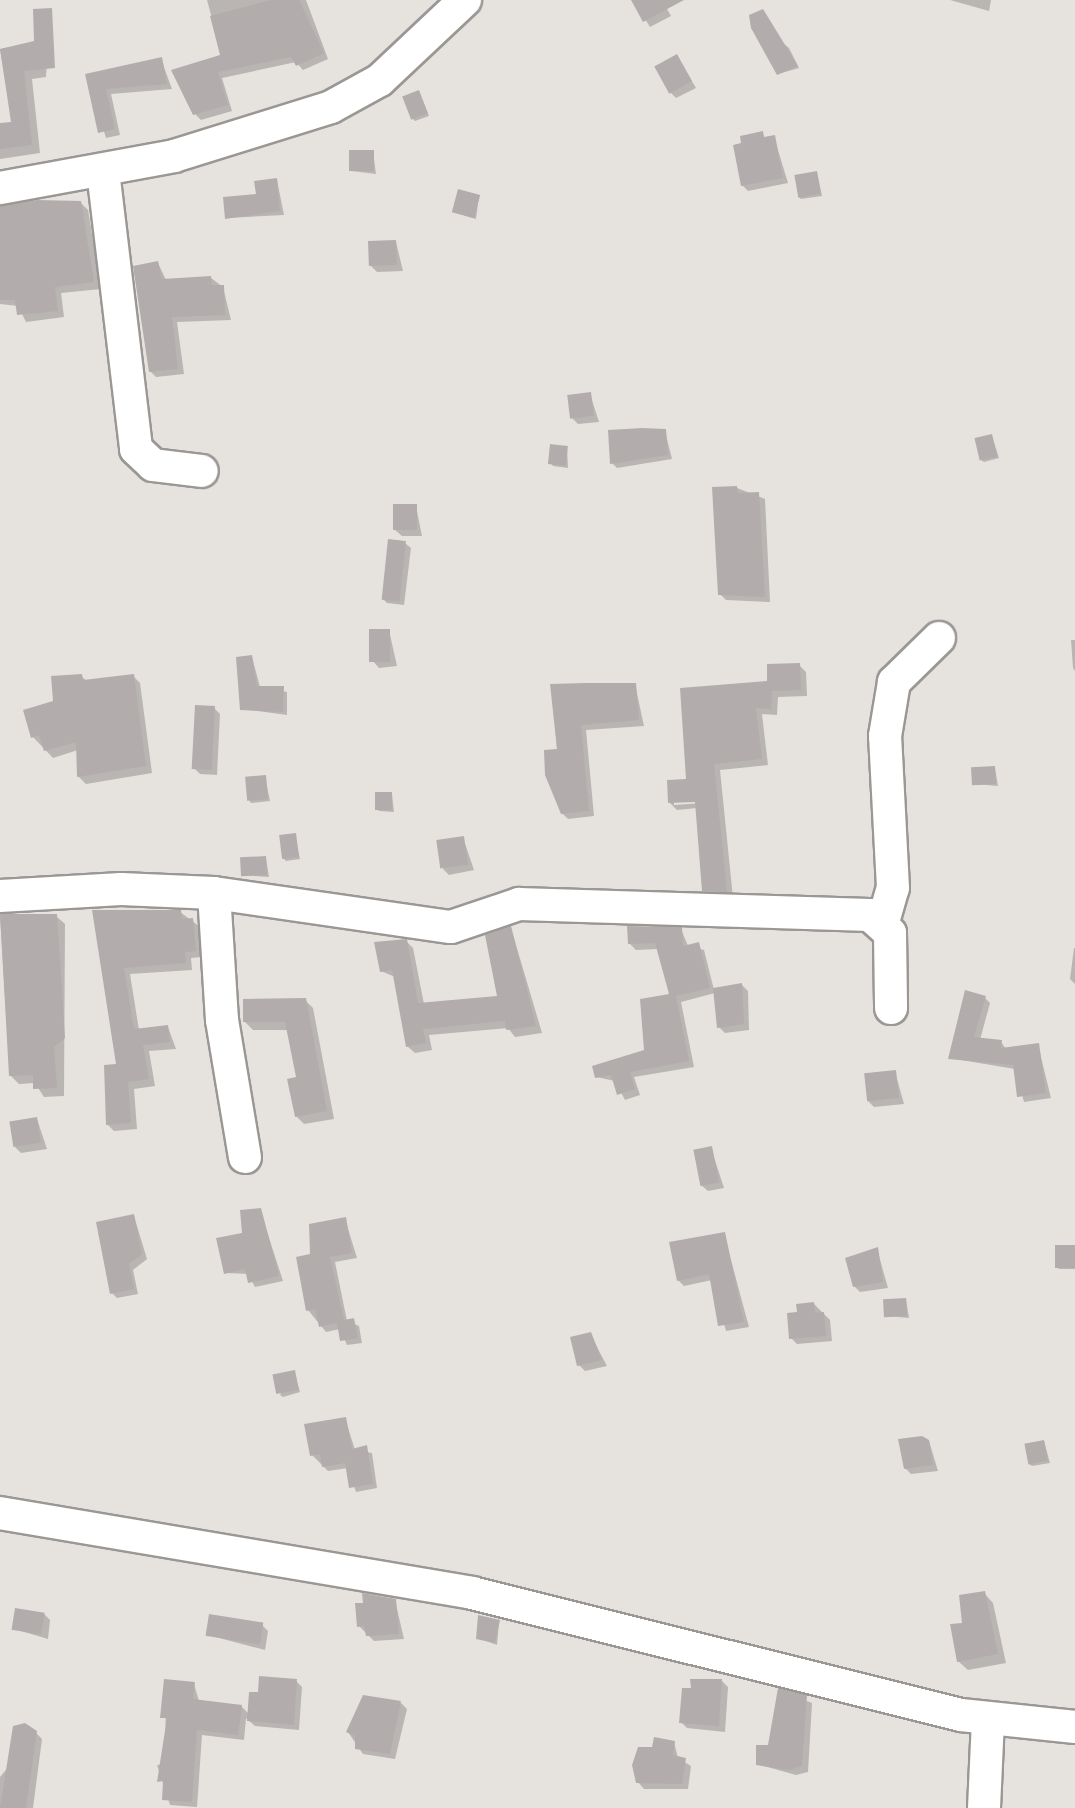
<!DOCTYPE html>
<html>
<head>
<meta charset="utf-8">
<style>
  body { margin:0 }
  #map { position:relative; width:1075px; height:1808px; overflow:hidden; background:#e6e3df; font-family:Barlow,sans-serif }
  div>[style] { position:absolute }
  [style*='--x'] { left:calc(var(--x)*1px); top:calc(var(--y)*1px); width:calc(var(--w)*1px); rotate:calc(var(--a)*1deg) }
  .shadow>* { inset:0; background:#0003 }
  .building>* { inset:0; background:#b2adac; transform-origin:0 0 }
  .roads { filter:drop-shadow(2px 0 #9a9794) drop-shadow(-2px 0 #9a9794) drop-shadow(0 2px #9a9794) drop-shadow(0 -2px #9a9794) }
  .minor>* { height:32px; margin:-16px; padding:0 16px; transform-origin:16px; border-radius:16px; background:#fff }
  span { translate:-50% -50%; white-space:nowrap; text-align:center; line-height:1.15; -webkit-text-stroke:6px #f3f0ec; paint-order:stroke }
</style>
</head>
<body>
<div id="map">
  <div class="shadow">
    <div style="clip-path:polygon(207px 0,306px 0,328px 59px,303px 70px,296px 62px,222px 78px,232px 111px,201px 120px,195px 114px,222px 56px)"></div>
    <div style="clip-path:polygon(633px 0,662px 0,671px 16px,650px 27px)"></div>
    <div style="clip-path:polygon(950px 0,991px 0,989px 11px)"></div>
    <div style="clip-path:polygon(751px 16px,789px 48px,799px 68px,778px 74px)"></div>
    <div style="clip-path:polygon(40px 42px,48px 50px,46px 77px,32px 79px,40px 153px,0 159px,0 125px,13px 124px,0 49px)"></div>
    <div style="clip-path:polygon(677px 56px,696px 88px,676px 98px,670px 92px)"></div>
    <div style="clip-path:polygon(161px 59px,172px 89px,111px 94px,120px 135px,106px 138px,87px 76px)"></div>
    <div style="clip-path:polygon(419px 92px,429px 116px,415px 121px,412px 118px)"></div>
    <div style="clip-path:polygon(742px 137px,774px 137px,788px 183px,748px 191px,742px 185px)"></div>
    <div style="clip-path:polygon(373px 152px,376px 174px,351px 171px)"></div>
    <div style="clip-path:polygon(817px 173px,822px 196px,801px 199px,799px 197px)"></div>
    <div style="clip-path:polygon(277px 180px,284px 215px,227px 218px,257px 195px)"></div>
    <div style="clip-path:polygon(479px 196px,476px 219px,454px 212px)"></div>
    <div style="clip-path:polygon(81px 203px,88px 210px,101px 289px,61px 293px,64px 317px,26px 322px,18px 306px,0 304px,0 205px)"></div>
    <div style="clip-path:polygon(396px 242px,403px 271px,377px 272px,371px 266px)"></div>
    <div style="clip-path:polygon(158px 263px,166px 280px,211px 278px,223px 287px,231px 320px,177px 322px,184px 374px,156px 377px,150px 371px)"></div>
    <div style="clip-path:polygon(590px 394px,599px 422px,578px 424px,572px 418px)"></div>
    <div style="clip-path:polygon(665px 431px,672px 459px,617px 468px,612px 463px)"></div>
    <div style="clip-path:polygon(992px 436px,999px 458px,984px 462px,981px 460px)"></div>
    <div style="clip-path:polygon(567px 448px,568px 468px,553px 466px,550px 463px)"></div>
    <div style="clip-path:polygon(737px 488px,765px 499px,770px 602px,726px 600px,720px 594px)"></div>
    <div style="clip-path:polygon(416px 506px,422px 536px,402px 536px,395px 530px)"></div>
    <div style="clip-path:polygon(405px 543px,411px 548px,404px 605px,387px 603px,382px 598px)"></div>
    <div style="clip-path:polygon(389px 630px,397px 666px,379px 668px,373px 661px)"></div>
    <div style="clip-path:polygon(1071px 640px,1075px 640px,1075px 671px,1073px 668px)"></div>
    <div style="clip-path:polygon(252px 657px,260px 687px,287px 692px,287px 715px,242px 709px)"></div>
    <div style="clip-path:polygon(evenodd,799px 665px,806px 672px,807px 696px,778px 697px,777px 715px,762px 714px,768px 765px,720px 770px,733px 898px,711px 898px,704px 891px,697px 808px,677px 810px,670px 803px,769px 683px,799px 665px,704px 800px,704px 803px,674px 805px,674px 801px,704px 800px)"></div>
    <div style="clip-path:polygon(81px 676px,87px 681px,133px 676px,140px 683px,152px 773px,86px 784px,78px 776px,78px 750px,53px 758px,33px 737px)"></div>
    <div style="clip-path:polygon(635px 684px,644px 726px,586px 730px,594px 816px,568px 819px,562px 813px,552px 686px)"></div>
    <div style="clip-path:polygon(214px 708px,220px 714px,217px 775px,200px 774px,194px 768px)"></div>
    <div style="clip-path:polygon(995px 768px,998px 786px,974px 784px)"></div>
    <div style="clip-path:polygon(265px 777px,270px 801px,251px 803px,249px 800px)"></div>
    <div style="clip-path:polygon(392px 794px,394px 812px,379px 811px,377px 809px)"></div>
    <div style="clip-path:polygon(295px 835px,300px 859px,286px 861px,283px 858px)"></div>
    <div style="clip-path:polygon(463px 838px,474px 870px,449px 875px,443px 869px)"></div>
    <div style="clip-path:polygon(266px 858px,269px 877px,242px 875px)"></div>
    <div style="clip-path:polygon(94px 912px,180px 912px,199px 926px,202px 957px,191px 958px,192px 970px,130px 974px,139px 1030px,168px 1027px,176px 1049px,149px 1051px,155px 1086px,134px 1089px,137px 1129px,114px 1131px,107px 1124px,118px 1066px)"></div>
    <div style="clip-path:polygon(0 916px,56px 916px,65px 924px,64px 1096px,44px 1097px,35px 1083px,19px 1084px,10px 1075px)"></div>
    <div style="clip-path:polygon(511px 928px,542px 1033px,515px 1037px,508px 1028px,429px 1035px,432px 1050px,415px 1053px,407px 1046px,395px 977px,381px 971px,406px 941px,413px 948px,424px 1004px,499px 998px)"></div>
    <div style="clip-path:polygon(681px 929px,688px 946px,704px 950px,714px 990px,742px 985px,748px 991px,749px 1030px,725px 1033px,719px 1027px,715px 993px,681px 1002px,694px 1067px,634px 1077px,640px 1095px,625px 1100px,615px 1081px,596px 1077px,645px 1052px,671px 995px,658px 949px,636px 950px,630px 944px)"></div>
    <div style="clip-path:polygon(1074px 948px,1075px 948px,1075px 984px,1070px 979px)"></div>
    <div style="clip-path:polygon(985px 998px,990px 1003px,980px 1040px,1001px 1042px,1006px 1049px,1038px 1045px,1051px 1098px,1024px 1102px,1015px 1069px,949px 1058px)"></div>
    <div style="clip-path:polygon(305px 1000px,313px 1008px,334px 1119px,304px 1124px,296px 1116px,298px 1079px,288px 1030px,253px 1030px,245px 1022px)"></div>
    <div style="clip-path:polygon(895px 1072px,904px 1104px,874px 1107px,868px 1101px)"></div>
    <div style="clip-path:polygon(37px 1119px,47px 1149px,21px 1153px,15px 1147px)"></div>
    <div style="clip-path:polygon(711px 1148px,724px 1188px,708px 1191px,701px 1185px)"></div>
    <div style="clip-path:polygon(260px 1210px,283px 1281px,255px 1287px,248px 1274px,226px 1273px)"></div>
    <div style="clip-path:polygon(134px 1216px,147px 1259px,133px 1270px,138px 1294px,117px 1298px,112px 1293px)"></div>
    <div style="clip-path:polygon(345px 1219px,357px 1258px,335px 1262px,347px 1321px,359px 1326px,362px 1343px,347px 1345px,340px 1329px,326px 1332px,308px 1310px)"></div>
    <div style="clip-path:polygon(724px 1234px,749px 1327px,726px 1331px,712px 1280px,684px 1286px,678px 1280px)"></div>
    <div style="clip-path:polygon(1075px 1246px,1075px 1269px,1059px 1269px,1057px 1267px)"></div>
    <div style="clip-path:polygon(877px 1249px,888px 1288px,860px 1292px,854px 1286px)"></div>
    <div style="clip-path:polygon(906px 1299px,909px 1318px,886px 1316px)"></div>
    <div style="clip-path:polygon(814px 1304px,830px 1320px,832px 1341px,797px 1344px,791px 1338px)"></div>
    <div style="clip-path:polygon(590px 1334px,607px 1366px,585px 1371px,579px 1365px)"></div>
    <div style="clip-path:polygon(294px 1372px,300px 1392px,283px 1397px,280px 1395px)"></div>
    <div style="clip-path:polygon(345px 1418px,355px 1450px,372px 1453px,377px 1488px,356px 1492px,348px 1468px,328px 1471px,312px 1455px)"></div>
    <div style="clip-path:polygon(929px 1441px,938px 1471px,911px 1474px,905px 1468px)"></div>
    <div style="clip-path:polygon(1044px 1441px,1050px 1463px,1032px 1466px,1029px 1464px)"></div>
    <div style="clip-path:polygon(984px 1593px,993px 1603px,1006px 1663px,968px 1670px,958px 1661px,964px 1624px)"></div>
    <div style="clip-path:polygon(395px 1600px,404px 1639px,374px 1641px,359px 1626px)"></div>
    <div style="clip-path:polygon(44px 1614px,50px 1620px,48px 1639px,14px 1629px)"></div>
    <div style="clip-path:polygon(499px 1622px,497px 1645px,478px 1638px)"></div>
    <div style="clip-path:polygon(262px 1625px,268px 1631px,265px 1650px,208px 1635px)"></div>
    <div style="clip-path:polygon(166px 1681px,194px 1684px,199px 1701px,241px 1706px,249px 1714px,259px 1694px,296px 1681px,302px 1687px,299px 1730px,255px 1726px,246px 1718px,244px 1740px,202px 1735px,197px 1807px,170px 1805px,157px 1765px,165px 1764px)"></div>
    <div style="clip-path:polygon(722px 1681px,728px 1687px,725px 1732px,687px 1728px,681px 1722px)"></div>
    <div style="clip-path:polygon(779px 1690px,812px 1703px,808px 1772px,796px 1775px,757px 1764px,770px 1747px)"></div>
    <div style="clip-path:polygon(401px 1703px,407px 1709px,395px 1759px,363px 1754px,348px 1732px)"></div>
    <div style="clip-path:polygon(36px 1733px,42px 1739px,33px 1808px,0 1808px,0 1777px)"></div>
    <div style="clip-path:polygon(674px 1742px,678px 1758px,691px 1766px,688px 1789px,644px 1789px,638px 1782px,654px 1749px)"></div>
  </div>
  <div class="building">
    <div style="clip-path:polygon(271px 0,299px 0,324px 53px,296px 66px,291px 57px,218px 72px,228px 105px,193px 115px,171px 70px,220px 55px,210px 16px)"></div>
    <div style="clip-path:polygon(631px 0,684px 0,643px 22px)"></div>
    <div style="clip-path:polygon(52px 8px,55px 68px,24px 71px,32px 145px,0 149px,0 123px,11px 122px,0 49px,34px 41px,33px 9px)"></div>
    <div style="clip-path:polygon(763px 9px,798px 66px,777px 75px,751px 28px,749px 15px)"></div>
    <div style="left:677px;top:54px;width:31px;height:26px;rotate:61deg"></div>
    <div style="clip-path:polygon(162px 57px,167px 84px,106px 89px,115px 129px,98px 133px,85px 74px)"></div>
    <div style="left:419px;top:90px;width:25px;height:18px;rotate:69deg"></div>
    <div style="clip-path:polygon(763px 131px,764px 137px,775px 135px,783px 178px,741px 186px,733px 145px,741px 143px,740px 136px)"></div>
    <div style="left:349px;top:150px;width:25px;height:21px"></div>
    <div style="left:817px;top:171px;width:23px;height:23px;rotate:80deg"></div>
    <div style="clip-path:polygon(277px 178px,280px 211px,225px 219px,223px 197px,256px 194px,254px 181px)"></div>
    <div style="left:458px;top:189px;width:23px;height:24px;rotate:15deg"></div>
    <div style="clip-path:polygon(37px 200px,81px 201px,94px 282px,55px 287px,58px 311px,17px 315px,15px 300px,0 300px,0 206px)"></div>
    <div style="left:396px;top:240px;width:25px;height:28px;rotate:88deg"></div>
    <div style="clip-path:polygon(158px 261px,162px 279px,211px 276px,212px 285px,224px 285px,225px 315px,172px 317px,178px 369px,149px 372px,133px 266px)"></div>
    <div style="left:591px;top:392px;width:24px;height:24px;rotate:83deg"></div>
    <div style="clip-path:polygon(642px 428px,666px 429px,668px 455px,610px 464px,608px 430px)"></div>
    <div style="left:992px;top:434px;width:23px;height:18px;rotate:77deg"></div>
    <div style="left:550px;top:444px;width:18px;height:20px;rotate:6deg"></div>
    <div style="clip-path:polygon(737px 486px,738px 493px,759px 492px,765px 597px,718px 595px,712px 487px)"></div>
    <div style="left:393px;top:504px;width:24px;height:26px"></div>
    <div style="left:388px;top:539px;width:18px;height:61px;rotate:6deg"></div>
    <div style="left:369px;top:629px;width:21px;height:33px"></div>
    <div style="clip-path:polygon(252px 655px,257px 686px,284px 686px,283px 712px,240px 710px,236px 657px)"></div>
    <div style="clip-path:polygon(800px 663px,801px 690px,772px 691px,771px 709px,756px 708px,762px 759px,714px 764px,727px 892px,702px 891px,695px 802px,668px 803px,667px 780px,686px 779px,680px 688px,767px 681px,767px 664px)"></div>
    <div style="clip-path:polygon(82px 674px,83px 680px,134px 674px,146px 766px,77px 777px,76px 742px,44px 751px,39px 735px,31px 738px,23px 710px,53px 701px,51px 676px)"></div>
    <div style="clip-path:polygon(585px 683px,636px 683px,639px 720px,581px 725px,589px 811px,561px 814px,545px 775px,544px 750px,557px 749px,550px 684px)"></div>
    <div style="left:195px;top:705px;width:20px;height:64px;rotate:3deg"></div>
    <div style="left:995px;top:766px;width:18px;height:24px;rotate:87deg"></div>
    <div style="left:266px;top:775px;width:24px;height:21px;rotate:85deg"></div>
    <div style="left:375px;top:792px;width:17px;height:18px"></div>
    <div style="left:296px;top:833px;width:24px;height:17px;rotate:83deg"></div>
    <div style="left:464px;top:836px;width:29px;height:28px;rotate:82deg"></div>
    <div style="left:266px;top:856px;width:19px;height:26px;rotate:87deg"></div>
    <div style="clip-path:polygon(92px 910px,181px 910px,182px 919px,193px 918px,196px 951px,185px 952px,186px 963px,124px 968px,134px 1029px,168px 1025px,170px 1042px,143px 1045px,149px 1079px,128px 1082px,131px 1123px,106px 1125px,104px 1065px,116px 1064px)"></div>
    <div style="clip-path:polygon(0 914px,57px 914px,65px 1038px,54px 1047px,57px 1088px,33px 1089px,33px 1075px,9px 1076px)"></div>
    <div style="clip-path:polygon(511px 926px,536px 1026px,506px 1030px,505px 1021px,423px 1029px,426px 1043px,406px 1047px,392px 970px,380px 972px,374px 942px,407px 939px,418px 1003px,497px 996px,485px 935px)"></div>
    <div style="clip-path:polygon(627px 926px,682px 927px,683px 946px,699px 942px,710px 988px,676px 996px,689px 1061px,630px 1072px,635px 1089px,617px 1095px,611px 1075px,595px 1078px,592px 1066px,644px 1050px,640px 999px,669px 994px,655px 943px,628px 944px)"></div>
    <div style="clip-path:polygon(742px 983px,744px 1024px,717px 1028px,713px 988px)"></div>
    <div style="clip-path:polygon(965px 990px,986px 996px,974px 1037px,1002px 1040px,1001px 1048px,1039px 1043px,1046px 1093px,1017px 1097px,1013px 1065px,948px 1059px)"></div>
    <div style="clip-path:polygon(306px 998px,327px 1111px,295px 1117px,287px 1079px,296px 1077px,285px 1022px,243px 1022px,243px 999px)"></div>
    <div style="left:896px;top:1070px;width:28px;height:32px;rotate:84deg"></div>
    <div style="left:37px;top:1117px;width:26px;height:28px;rotate:81deg"></div>
    <div style="left:712px;top:1146px;width:37px;height:19px;rotate:79deg"></div>
    <div style="clip-path:polygon(261px 1208px,279px 1276px,248px 1283px,245px 1269px,224px 1274px,216px 1238px,242px 1233px,240px 1210px)"></div>
    <div style="clip-path:polygon(134px 1214px,142px 1254px,129px 1264px,134px 1289px,110px 1294px,96px 1222px)"></div>
    <div style="clip-path:polygon(346px 1217px,352px 1253px,330px 1257px,344px 1320px,354px 1318px,358px 1338px,340px 1341px,337px 1323px,319px 1327px,315px 1309px,306px 1311px,296px 1257px,310px 1254px,309px 1224px)"></div>
    <div style="clip-path:polygon(725px 1232px,744px 1322px,718px 1326px,709px 1274px,677px 1281px,669px 1242px)"></div>
    <div style="left:1055px;top:1245px;width:20px;height:23px"></div>
    <div style="clip-path:polygon(878px 1247px,883px 1282px,853px 1287px,845px 1258px)"></div>
    <div style="left:906px;top:1298px;width:18px;height:23px;rotate:87deg"></div>
    <div style="clip-path:polygon(814px 1302px,815px 1313px,824px 1312px,826px 1336px,789px 1339px,787px 1313px,797px 1312px,796px 1304px)"></div>
    <div style="clip-path:polygon(591px 1332px,602px 1360px,577px 1366px,570px 1337px)"></div>
    <div style="left:295px;top:1370px;width:20px;height:23px;rotate:79deg"></div>
    <div style="clip-path:polygon(346px 1417px,352px 1449px,367px 1445px,373px 1484px,349px 1488px,345px 1463px,322px 1467px,320px 1454px,310px 1456px,304px 1424px)"></div>
    <div style="clip-path:polygon(922px 1436px,929px 1440px,933px 1465px,904px 1469px,898px 1439px)"></div>
    <div style="left:1044px;top:1440px;width:21px;height:20px;rotate:79deg"></div>
    <div style="clip-path:polygon(985px 1591px,998px 1654px,957px 1662px,950px 1624px,962px 1623px,959px 1595px)"></div>
    <div style="clip-path:polygon(362px 1593px,396px 1599px,399px 1634px,366px 1636px,364px 1626px,357px 1627px,355px 1603px,363px 1603px)"></div>
    <div style="left:15px;top:1608px;width:30px;height:22px;rotate:9deg"></div>
    <div style="left:209px;top:1614px;width:55px;height:22px;rotate:9deg"></div>
    <div style="clip-path:polygon(478px 1615px,500px 1620px,495px 1643px,476px 1639px)"></div>
    <div style="clip-path:polygon(259px 1676px,297px 1679px,294px 1725px,247px 1721px,249px 1692px,258px 1692px)"></div>
    <div style="clip-path:polygon(164px 1679px,195px 1682px,193px 1699px,242px 1705px,238px 1735px,197px 1730px,192px 1802px,162px 1800px,163px 1781px,157px 1782px,167px 1718px,160px 1718px)"></div>
    <div style="clip-path:polygon(690px 1679px,722px 1679px,719px 1726px,679px 1723px,682px 1688px,691px 1688px)"></div>
    <div style="clip-path:polygon(778px 1688px,807px 1695px,802px 1766px,789px 1770px,756px 1765px,756px 1745px,768px 1745px)"></div>
    <div style="clip-path:polygon(363px 1695px,401px 1701px,390px 1754px,355px 1749px,355px 1736px,346px 1732px)"></div>
    <div style="clip-path:polygon(25px 1723px,37px 1731px,26px 1808px,0 1808px,13px 1726px)"></div>
    <div style="clip-path:polygon(654px 1737px,675px 1741px,673px 1755px,686px 1758px,682px 1784px,636px 1783px,632px 1765px,638px 1747px,652px 1747px)"></div>
  </div>
  <div class="roads">
    <div class="minor">
      <div style="--x:103;--y:171;--w:280;--a:83.2"></div>
      <div style="--x:136;--y:449;--w:23;--a:43"></div>
      <div style="--x:153;--y:465;--w:49;--a:7"></div>
      <div style="--x:0;--y:188;--w:177;--a:-10.4"></div>
      <div style="--x:174;--y:156;--w:164;--a:-17.3"></div>
      <div style="--x:331;--y:107;--w:56;--a:-28.9"></div>
      <div style="--x:380;--y:80;--w:117;--a:-43.3"></div>
      <div style="--x:214;--y:893;--w:127;--a:86.4"></div>
      <div style="--x:222;--y:1020;--w:139;--a:80.5"></div>
      <div style="--x:0;--y:896;--w:121;--a:-3.3"></div>
      <div style="--x:121;--y:889;--w:93;--a:2.5"></div>
      <div style="--x:214;--y:893;--w:239;--a:8.2"></div>
      <div style="--x:451;--y:927;--w:72;--a:-18.7"></div>
      <div style="--x:519;--y:904;--w:351;--a:1.8"></div>
      <div style="--x:870;--y:915;--w:27;--a:42"></div>
      <div style="--x:890;--y:933;--w:75;--a:89.2"></div>
      <div style="--x:883;--y:922;--w:35;--a:-74"></div>
      <div style="--x:893;--y:888;--w:152;--a:-93"></div>
      <div style="--x:885;--y:736;--w:55;--a:-80.5"></div>
      <div style="--x:894;--y:682;--w:63;--a:-44.4"></div>
      <div style="--x:0;--y:1513;--w:479;--a:9.6"></div>
      <div style="--x:472;--y:1593;--w:504;--a:14.01"></div>
      <div style="--x:961;--y:1715;--w:115;--a:6"></div>
      <div style="--x:984;--y:1808;--w:88;--a:-87.4"></div>
    </div>
  </div>
</div>
</body>
</html>
